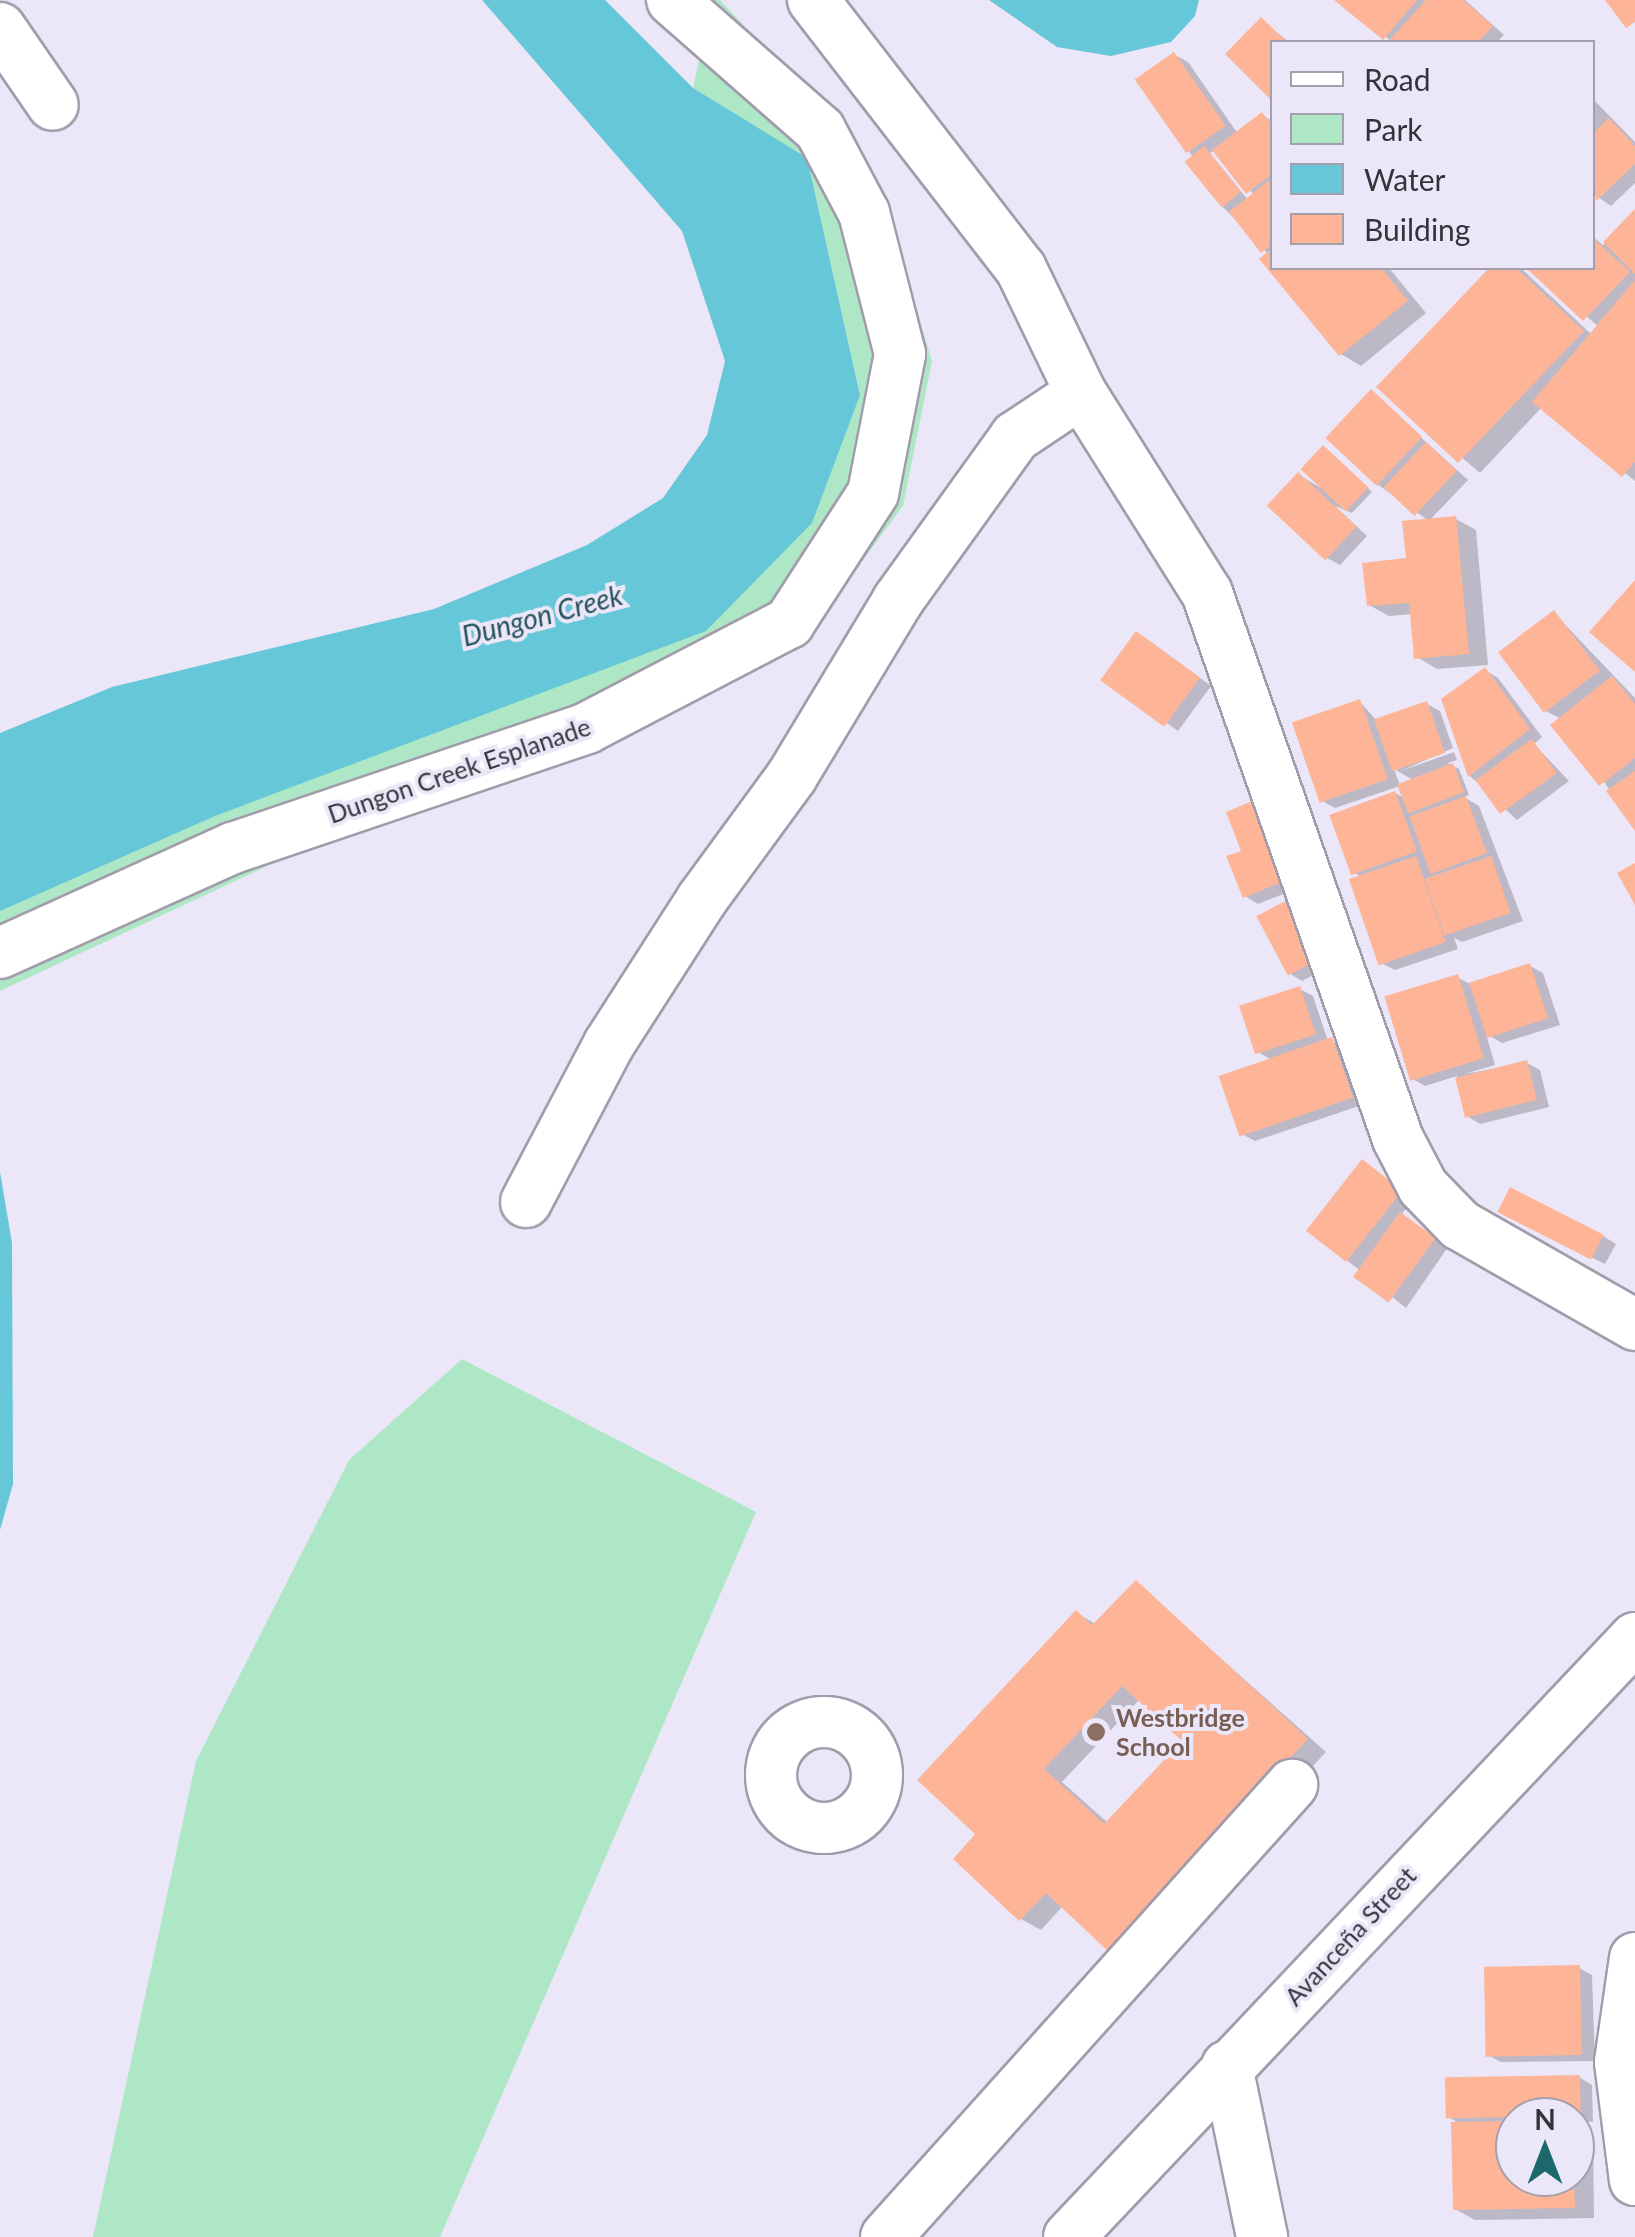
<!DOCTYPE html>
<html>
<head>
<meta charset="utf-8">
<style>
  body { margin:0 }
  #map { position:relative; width:1635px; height:2237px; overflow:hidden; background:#ece7f8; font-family:Lato,sans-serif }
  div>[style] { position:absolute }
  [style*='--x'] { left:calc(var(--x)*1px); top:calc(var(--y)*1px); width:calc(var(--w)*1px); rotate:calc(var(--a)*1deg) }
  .green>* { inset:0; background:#aee7c5 }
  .water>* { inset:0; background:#65c7d7 }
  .shadow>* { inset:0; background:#0003 }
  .building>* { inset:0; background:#feb597; transform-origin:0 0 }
  .roads { filter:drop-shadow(2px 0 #a19cac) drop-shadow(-2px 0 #a19cac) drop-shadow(0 2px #a19cac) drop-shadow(0 -2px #a19cac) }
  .minor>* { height:50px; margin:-25px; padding:0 25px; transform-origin:25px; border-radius:25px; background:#fff }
  .minor>.ring { margin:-25px; padding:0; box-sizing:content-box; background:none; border:50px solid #fff; border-radius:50% }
  .dots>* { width:28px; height:28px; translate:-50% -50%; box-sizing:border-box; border:5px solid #ece7f8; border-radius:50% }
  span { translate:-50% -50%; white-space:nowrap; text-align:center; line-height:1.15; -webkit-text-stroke:8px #ece7f8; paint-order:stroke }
  .street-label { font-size:25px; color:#35333a }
  .education-label { font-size:25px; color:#785e54; font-weight:700 }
  .left { translate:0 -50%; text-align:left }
  .water-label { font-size:28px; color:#27535a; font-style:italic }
  .legend { position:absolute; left:1270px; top:40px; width:325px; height:230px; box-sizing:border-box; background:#ece7f8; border:2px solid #a39fac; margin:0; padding:12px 18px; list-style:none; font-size:30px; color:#35333a }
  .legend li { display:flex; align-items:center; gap:20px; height:50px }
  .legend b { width:50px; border:2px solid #a39fac }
  .north { position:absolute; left:1495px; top:2097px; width:100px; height:100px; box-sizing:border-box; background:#ece7f8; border:2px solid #a39fac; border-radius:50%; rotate:0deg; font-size:28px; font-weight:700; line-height:40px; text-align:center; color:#35333a }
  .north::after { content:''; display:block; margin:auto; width:35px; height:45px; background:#1b696b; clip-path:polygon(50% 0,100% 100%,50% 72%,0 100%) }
</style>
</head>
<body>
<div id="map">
  <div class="green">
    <div style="clip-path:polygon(712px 0,720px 0,822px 110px,882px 195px,932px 361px,903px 506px,797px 649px,580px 759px,280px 860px,0 991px,0 894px,860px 394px,807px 159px,693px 88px)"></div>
    <div style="clip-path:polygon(462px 1359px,756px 1512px,440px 2237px,93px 2237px,196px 1761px,349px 1460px)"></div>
  </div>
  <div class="water">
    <div style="clip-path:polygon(482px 0,605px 0,693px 88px,807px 158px,860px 395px,812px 523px,706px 631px,215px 816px,0 911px,0 733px,112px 687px,434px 609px,587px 545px,663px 498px,707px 435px,725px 361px,682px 231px)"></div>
    <div style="clip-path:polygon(989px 0,1199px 0,1195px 16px,1171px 42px,1111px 56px,1057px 47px)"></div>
    <div style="clip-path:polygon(0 1172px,12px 1243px,13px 1484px,0 1530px)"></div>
  </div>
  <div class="shadow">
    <div style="clip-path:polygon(1338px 0,1465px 0,1504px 35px,1497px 42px,1392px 42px)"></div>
    <div style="clip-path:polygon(1261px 20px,1289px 42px,1272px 42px,1272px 97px,1228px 54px)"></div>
    <div style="clip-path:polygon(evenodd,1175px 55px,1188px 62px,1238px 134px,1262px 115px,1272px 121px,1272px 268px,1389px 268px,1426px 313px,1361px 366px,1341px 354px,1263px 259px,1269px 255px,1223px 207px,1189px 151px,1175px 55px,1215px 150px,1254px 195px,1248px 200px,1210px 153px,1215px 150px)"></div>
    <div style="clip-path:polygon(1592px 98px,1635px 142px,1635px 183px,1611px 206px,1592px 193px)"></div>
    <div style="clip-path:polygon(1635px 213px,1635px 481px,1542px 407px,1480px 473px,1379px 387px,1492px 268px,1522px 269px,1592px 335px,1599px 327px,1530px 268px,1592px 268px,1592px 236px,1603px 245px)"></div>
    <div style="clip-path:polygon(1372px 393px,1468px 480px,1429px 521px,1377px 484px)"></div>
    <div style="clip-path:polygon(1329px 451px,1372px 492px,1352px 513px,1335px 506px,1367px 536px,1340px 565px,1327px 558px,1299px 475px,1321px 488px)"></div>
    <div style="clip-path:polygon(1456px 519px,1476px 530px,1488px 665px,1437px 669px,1417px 657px,1413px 614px,1389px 616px,1369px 605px)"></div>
    <div style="clip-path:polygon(1554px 613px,1635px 698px,1635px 827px,1561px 719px,1546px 711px)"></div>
    <div style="clip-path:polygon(1150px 641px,1211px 686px,1178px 731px,1104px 679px)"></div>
    <div style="clip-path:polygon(1485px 670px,1498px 678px,1542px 737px,1534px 744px,1569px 781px,1517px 820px,1470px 776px,1444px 700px)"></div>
    <div style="clip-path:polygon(evenodd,1360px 702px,1378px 722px,1427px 704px,1440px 711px,1453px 748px,1401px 771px,1454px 752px,1457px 760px,1448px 763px,1459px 769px,1469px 795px,1464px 797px,1479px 806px,1523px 921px,1462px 942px,1454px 938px,1458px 949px,1395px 970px,1381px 963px,1363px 878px,1353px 872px,1395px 793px,1406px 799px,1400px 786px,1335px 808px,1322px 801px,1360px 702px,1394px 769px,1413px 780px,1400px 785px,1394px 769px)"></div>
    <div style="clip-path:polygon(1230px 857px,1301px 887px,1258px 904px,1245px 896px)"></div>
    <div style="clip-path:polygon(1302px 909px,1332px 965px,1302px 981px,1289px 973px)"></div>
    <div style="clip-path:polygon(1530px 966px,1543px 973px,1560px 1025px,1502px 1043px,1486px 1034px,1495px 1065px,1464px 1074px,1527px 1063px,1540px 1070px,1549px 1107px,1480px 1124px,1467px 1116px,1457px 1076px,1425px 1086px,1411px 1078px,1457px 977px,1470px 984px)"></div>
    <div style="clip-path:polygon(1300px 989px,1313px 996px,1328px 1041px,1345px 1047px,1365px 1104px,1255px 1141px,1242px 1134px,1272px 1060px,1258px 1052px)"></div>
    <div style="clip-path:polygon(1363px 1162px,1414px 1199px,1401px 1215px,1448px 1247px,1406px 1308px,1310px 1230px)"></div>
    <div style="clip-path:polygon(1513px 1219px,1603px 1236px,1616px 1244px,1605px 1264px)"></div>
    <div style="clip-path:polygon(evenodd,1136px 1583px,1326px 1752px,1130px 1961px,1063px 1906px,1041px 1930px,1021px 1919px,979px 1834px,1077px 1613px,1097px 1625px,1136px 1583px,1140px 1699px,1185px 1741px,1108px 1823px,1062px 1782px,1140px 1699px)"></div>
    <div style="clip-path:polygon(1579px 1968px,1592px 1975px,1595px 2061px,1501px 2062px,1488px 2055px)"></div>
    <div style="clip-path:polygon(1579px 2077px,1592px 2085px,1593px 2122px,1515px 2117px,1515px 2177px,1575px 2177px,1575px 2124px,1593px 2134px,1594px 2218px,1475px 2220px,1455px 2209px,1461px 2124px,1448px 2117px)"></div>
  </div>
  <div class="building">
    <div style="clip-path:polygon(1334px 0,1417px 0,1383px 40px)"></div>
    <div style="clip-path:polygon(1426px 0,1463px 0,1493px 26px,1478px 42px,1388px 42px)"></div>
    <div style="clip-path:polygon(1605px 0,1635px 0,1635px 22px,1626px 28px)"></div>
    <div style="clip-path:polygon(1261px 17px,1287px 42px,1272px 42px,1272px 101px,1225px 54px)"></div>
    <div style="left:1174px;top:52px;width:90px;height:48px;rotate:55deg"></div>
    <div style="clip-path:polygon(1262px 112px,1272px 125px,1272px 174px,1246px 194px,1212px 150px)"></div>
    <div style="clip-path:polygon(1609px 118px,1635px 146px,1635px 164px,1596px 201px,1592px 134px)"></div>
    <div style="left:1204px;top:146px;width:59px;height:25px;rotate:51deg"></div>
    <div style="clip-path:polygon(1272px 178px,1272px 244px,1261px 253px,1229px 212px)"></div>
    <div style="clip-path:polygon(1635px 209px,1635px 274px,1603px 242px)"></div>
    <div style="clip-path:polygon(1592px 237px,1630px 272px,1583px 321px,1526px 268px,1592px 268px)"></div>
    <div style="clip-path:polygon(1272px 248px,1272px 268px,1381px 268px,1408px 301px,1339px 356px,1259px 259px)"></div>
    <div style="clip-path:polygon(1489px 268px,1516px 268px,1584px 331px,1458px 463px,1376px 387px)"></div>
    <div style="clip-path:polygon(1635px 280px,1635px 462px,1622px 477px,1532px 402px)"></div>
    <div style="left:1371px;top:389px;width:70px;height:67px;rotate:43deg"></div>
    <div style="left:1426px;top:442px;width:42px;height:62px;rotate:43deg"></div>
    <div style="left:1323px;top:445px;width:62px;height:33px;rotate:43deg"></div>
    <div style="left:1298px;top:472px;width:80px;height:46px;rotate:43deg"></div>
    <div style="clip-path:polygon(1456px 516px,1469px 654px,1414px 659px,1409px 603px,1367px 606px,1362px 563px,1406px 558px,1402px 521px)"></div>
    <div style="clip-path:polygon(1635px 580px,1635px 672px,1589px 632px)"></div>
    <div style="left:1554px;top:610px;width:76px;height:70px;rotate:53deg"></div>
    <div style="left:1136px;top:631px;width:79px;height:61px;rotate:36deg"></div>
    <div style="clip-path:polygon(1485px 667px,1530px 729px,1468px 777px,1441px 699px)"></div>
    <div style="clip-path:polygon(1612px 676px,1635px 704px,1635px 758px,1599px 786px,1550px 725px)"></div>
    <div style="left:1360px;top:699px;width:85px;height:72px;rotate:71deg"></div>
    <div style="left:1427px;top:701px;width:55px;height:56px;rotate:71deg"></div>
    <div style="left:1532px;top:739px;width:42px;height:70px;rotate:54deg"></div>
    <div style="left:1453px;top:763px;width:31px;height:60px;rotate:69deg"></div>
    <div style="clip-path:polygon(1635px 771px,1635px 831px,1606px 791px)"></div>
    <div style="left:1395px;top:791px;width:64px;height:70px;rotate:70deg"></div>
    <div style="left:1466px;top:796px;width:61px;height:60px;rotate:70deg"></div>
    <div style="clip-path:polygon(1257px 799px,1289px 879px,1243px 898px,1226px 856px,1241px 851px,1226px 812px)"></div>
    <div style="left:1416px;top:856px;width:91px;height:71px;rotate:71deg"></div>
    <div style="left:1491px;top:856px;width:60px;height:70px;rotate:71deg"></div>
    <div style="clip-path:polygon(1635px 863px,1635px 905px,1617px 873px)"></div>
    <div style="left:1289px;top:899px;width:67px;height:37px;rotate:62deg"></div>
    <div style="left:1530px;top:963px;width:58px;height:64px;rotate:72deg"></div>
    <div style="left:1458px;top:974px;width:88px;height:77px;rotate:73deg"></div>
    <div style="left:1300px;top:986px;width:51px;height:64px;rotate:72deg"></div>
    <div style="left:1332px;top:1037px;width:64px;height:120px;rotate:71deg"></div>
    <div style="left:1527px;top:1060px;width:41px;height:74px;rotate:76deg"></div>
    <div style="left:1362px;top:1159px;width:51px;height:91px;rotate:38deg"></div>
    <div style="left:1510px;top:1187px;width:105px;height:28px;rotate:27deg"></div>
    <div style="left:1400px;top:1212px;width:44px;height:80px;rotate:36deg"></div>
    <div style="clip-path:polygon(evenodd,1136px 1580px,1308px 1739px,1108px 1951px,1046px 1893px,1019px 1921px,953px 1859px,975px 1834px,917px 1780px,1076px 1610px,1092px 1625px,1136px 1580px,1122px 1686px,1182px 1741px,1104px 1824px,1044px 1769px,1122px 1686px)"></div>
    <div style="left:1580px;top:1965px;width:90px;height:96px;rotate:89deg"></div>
    <div style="left:1580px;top:2075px;width:41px;height:135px;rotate:89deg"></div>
    <div style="clip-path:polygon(1515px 2121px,1515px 2177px,1574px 2177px,1575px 2208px,1453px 2210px,1451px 2122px)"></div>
  </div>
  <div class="roads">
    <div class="minor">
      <div style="--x:813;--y:0;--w:340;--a:52.3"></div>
      <div style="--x:1021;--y:269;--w:138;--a:64.2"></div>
      <div style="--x:1081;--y:393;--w:236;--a:57.8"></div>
      <div style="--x:1207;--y:593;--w:578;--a:70.72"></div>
      <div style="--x:1398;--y:1139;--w:54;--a:62.5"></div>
      <div style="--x:1423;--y:1187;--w:53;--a:45.8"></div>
      <div style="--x:1460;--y:1225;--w:202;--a:29.7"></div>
      <div style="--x:0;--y:28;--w:93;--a:55.5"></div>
      <div style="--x:0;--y:953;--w:256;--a:-24.3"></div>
      <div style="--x:233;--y:848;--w:374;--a:-18.7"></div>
      <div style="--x:587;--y:728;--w:228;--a:-27.5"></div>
      <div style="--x:789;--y:623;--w:155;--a:-57.1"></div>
      <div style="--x:873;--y:493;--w:142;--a:-79"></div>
      <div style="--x:900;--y:354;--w:146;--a:-104.3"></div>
      <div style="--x:864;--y:213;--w:94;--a:-117.9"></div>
      <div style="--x:820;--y:130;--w:197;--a:-138.7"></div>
      <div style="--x:526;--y:1202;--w:178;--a:-62.3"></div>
      <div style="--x:609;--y:1044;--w:172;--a:-57.3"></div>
      <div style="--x:702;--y:899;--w:152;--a:-53.8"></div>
      <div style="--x:792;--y:776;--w:205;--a:-58.9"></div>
      <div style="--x:898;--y:600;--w:201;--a:-54.3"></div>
      <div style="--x:1015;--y:437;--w:79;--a:-33.7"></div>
      <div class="ring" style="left:771px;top:1722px;width:56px;height:56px"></div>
      <div style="--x:1635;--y:1958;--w:105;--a:98.2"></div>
      <div style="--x:1620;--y:2062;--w:119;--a:82.8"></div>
      <div style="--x:1227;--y:2066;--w:175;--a:78.4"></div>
      <div style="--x:886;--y:2237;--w:608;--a:-48.07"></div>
      <div style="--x:1069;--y:2237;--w:824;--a:-46.62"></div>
    </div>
  </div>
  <div class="dots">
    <div style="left:1096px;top:1732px;background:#8d6e63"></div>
  </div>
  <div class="street-label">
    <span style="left:459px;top:770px;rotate:-19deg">Dungon Creek Esplanade</span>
    <span style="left:1350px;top:1936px;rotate:-47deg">Avanceña Street</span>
  </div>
  <div class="education-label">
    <span class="left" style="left:1116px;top:1732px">Westbridge<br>School</span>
  </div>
  <div class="water-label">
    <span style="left:542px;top:615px;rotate:-15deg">Dungon Creek</span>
  </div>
  <ul class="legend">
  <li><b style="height:12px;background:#fff"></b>Road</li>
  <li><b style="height:28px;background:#aee7c5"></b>Park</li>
  <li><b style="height:28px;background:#65c7d7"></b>Water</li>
  <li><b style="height:28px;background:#feb597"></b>Building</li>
  </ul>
  <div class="north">N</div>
</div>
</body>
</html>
